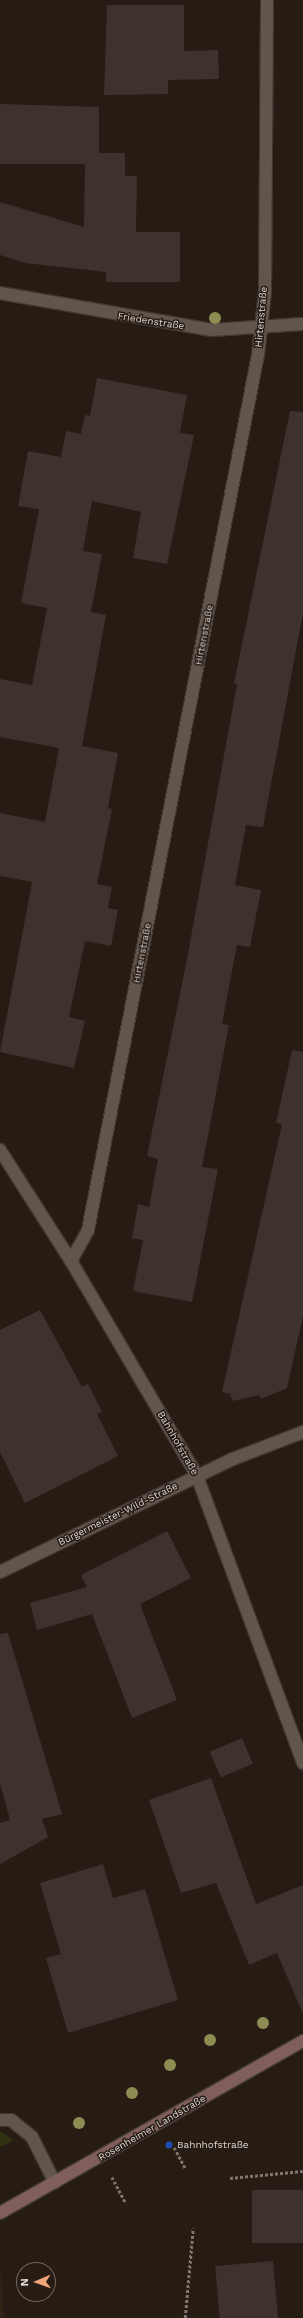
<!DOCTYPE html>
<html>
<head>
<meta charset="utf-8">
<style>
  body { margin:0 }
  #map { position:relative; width:303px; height:2318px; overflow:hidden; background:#261c14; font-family:"Work Sans",sans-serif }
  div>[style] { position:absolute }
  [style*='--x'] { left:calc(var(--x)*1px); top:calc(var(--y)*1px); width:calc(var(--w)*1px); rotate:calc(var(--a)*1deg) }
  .built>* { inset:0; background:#312316 }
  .green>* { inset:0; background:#31320f }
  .building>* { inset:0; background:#3f312d; transform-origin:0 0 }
  .path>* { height:2.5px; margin-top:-1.25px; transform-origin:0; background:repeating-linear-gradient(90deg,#7f7670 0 3px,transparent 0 5px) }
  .roads { filter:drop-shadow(1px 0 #403833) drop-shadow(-1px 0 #403833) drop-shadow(0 1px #403833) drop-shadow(0 -1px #403833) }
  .service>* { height:12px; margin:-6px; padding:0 6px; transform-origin:6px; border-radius:6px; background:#61554c }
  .minor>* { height:12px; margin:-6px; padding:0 6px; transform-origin:6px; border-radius:6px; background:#61554c }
  .secondary>* { height:12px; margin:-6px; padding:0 6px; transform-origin:6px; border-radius:6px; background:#805e5b }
  .trees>* { width:12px; height:12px; margin:-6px; border-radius:50%; background:#8d8c52 }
  .dots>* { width:11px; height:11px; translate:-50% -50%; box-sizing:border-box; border:2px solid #261c14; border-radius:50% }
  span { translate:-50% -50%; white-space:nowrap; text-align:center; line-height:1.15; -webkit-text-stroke:3px #261c14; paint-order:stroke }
  .street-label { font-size:10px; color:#dcd5d0 }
  .poi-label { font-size:10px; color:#dcd5d0 }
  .left { translate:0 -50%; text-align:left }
  .north { position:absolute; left:16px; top:2262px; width:40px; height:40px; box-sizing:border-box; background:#261c14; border:1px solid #6f665f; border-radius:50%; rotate:268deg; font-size:11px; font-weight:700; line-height:16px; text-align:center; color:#dcd5d0 }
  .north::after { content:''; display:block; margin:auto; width:14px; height:18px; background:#f0a279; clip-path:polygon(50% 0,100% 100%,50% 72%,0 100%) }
</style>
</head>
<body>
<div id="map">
  <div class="built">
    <div style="clip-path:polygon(0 2274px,1px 2274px,4px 2318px,0 2318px)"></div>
  </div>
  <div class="green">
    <div style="clip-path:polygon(0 2131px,14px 2140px,0 2147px)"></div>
  </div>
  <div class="building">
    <div style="clip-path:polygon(107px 5px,184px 5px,184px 51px,218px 50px,219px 79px,168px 80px,168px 94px,104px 95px)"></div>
    <div style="clip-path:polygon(0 104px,99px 107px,99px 153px,125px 153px,125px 176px,137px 176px,136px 232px,180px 232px,180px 282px,106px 282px,106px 272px,25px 263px,0 255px,0 202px,84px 227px,85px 164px,0 164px)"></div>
    <div style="clip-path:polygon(97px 378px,187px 395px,180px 433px,194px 435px,167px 564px,133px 558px,141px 512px,92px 501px,83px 551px,102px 554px,91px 612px,106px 615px,82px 746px,118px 753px,108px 808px,112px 809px,97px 884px,112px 887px,108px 908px,118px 910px,111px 946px,85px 941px,69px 1017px,85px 1021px,74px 1068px,0 1052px,32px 882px,0 876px,0 813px,45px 822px,59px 748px,0 737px,0 679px,32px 685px,47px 608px,21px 603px,39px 509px,18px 506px,28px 451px,61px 457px,66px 431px,81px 434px,85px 415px,90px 416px)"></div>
    <div style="clip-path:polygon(290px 411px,303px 412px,303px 613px,263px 827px,246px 825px,235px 885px,261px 890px,250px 947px,237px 945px,222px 1024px,229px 1025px,202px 1167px,218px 1169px,192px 1302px,133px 1291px,143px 1240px,132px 1238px,138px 1204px,149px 1207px,158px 1159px,147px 1156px,187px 959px,237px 684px,234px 683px)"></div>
    <div style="clip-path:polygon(292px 1050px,303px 1052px,303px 1316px,287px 1388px,261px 1399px,259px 1395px,233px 1401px,230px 1394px,222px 1392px,282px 1124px,276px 1123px)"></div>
    <div style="clip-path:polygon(40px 1310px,82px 1387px,88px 1384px,102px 1412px,97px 1414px,118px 1456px,25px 1503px,0 1452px,0 1330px)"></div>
    <div style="clip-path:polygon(167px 1531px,191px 1578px,140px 1604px,177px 1700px,132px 1718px,92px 1614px,37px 1630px,30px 1603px,87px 1587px,81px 1575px)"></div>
    <div style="clip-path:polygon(8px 1633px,62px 1814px,42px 1819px,48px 1837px,0 1864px,0 1823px,10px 1820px,0 1783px,0 1634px)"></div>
    <div style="left:242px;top:1738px;width:28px;height:35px;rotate:67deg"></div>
    <div style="clip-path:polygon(211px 1778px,256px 1904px,303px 1885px,303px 2014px,277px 1953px,249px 1965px,216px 1883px,181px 1893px,149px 1800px)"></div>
    <div style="clip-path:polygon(103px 1864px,113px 1898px,145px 1889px,178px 2000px,68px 2033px,46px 1958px,61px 1954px,40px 1883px)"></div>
    <div style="left:303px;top:2190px;width:53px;height:51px;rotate:90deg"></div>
    <div style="left:273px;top:2261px;width:57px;height:58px;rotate:85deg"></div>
  </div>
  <div class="path">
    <div style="--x:172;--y:2143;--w:30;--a:62"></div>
    <div style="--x:112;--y:2177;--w:30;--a:62"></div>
    <div style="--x:230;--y:2178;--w:73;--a:-5.5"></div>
    <div style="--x:185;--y:2318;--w:90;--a:-84.9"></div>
  </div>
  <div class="roads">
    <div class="service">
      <div style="--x:0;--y:2120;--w:11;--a:0"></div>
      <div style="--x:11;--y:2120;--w:27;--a:39"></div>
      <div style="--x:32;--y:2137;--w:51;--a:63.4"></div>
    </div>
    <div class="minor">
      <div style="--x:0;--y:293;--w:215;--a:9.9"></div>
      <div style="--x:212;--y:330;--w:91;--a:-3.8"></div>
      <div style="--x:0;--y:1150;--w:132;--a:57.4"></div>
      <div style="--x:71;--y:1261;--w:249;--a:59.6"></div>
      <div style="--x:197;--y:1476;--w:306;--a:69.7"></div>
      <div style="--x:71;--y:1261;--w:35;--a:-61"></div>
      <div style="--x:88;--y:1230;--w:891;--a:-79.01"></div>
      <div style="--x:258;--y:355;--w:63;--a:-83.7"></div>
      <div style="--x:265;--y:292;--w:292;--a:-89.6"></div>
      <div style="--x:0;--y:1572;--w:259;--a:-25.9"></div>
      <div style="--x:233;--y:1459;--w:75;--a:-21.1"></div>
    </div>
    <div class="secondary">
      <div style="--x:0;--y:2213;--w:348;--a:-29.6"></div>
    </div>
  </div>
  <div class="trees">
    <div style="left:215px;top:318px"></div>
    <div style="left:263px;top:2023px"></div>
    <div style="left:210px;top:2040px"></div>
    <div style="left:170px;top:2065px"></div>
    <div style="left:132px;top:2093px"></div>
    <div style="left:79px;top:2123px"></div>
  </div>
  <div class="dots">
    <div style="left:169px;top:2145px;background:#1a4fb4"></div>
  </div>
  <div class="street-label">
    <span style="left:261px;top:317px;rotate:-85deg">Hirtenstraße</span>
    <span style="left:151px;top:321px;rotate:9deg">Friedenstraße</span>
    <span style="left:204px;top:635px;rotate:-79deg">Hirtenstraße</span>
    <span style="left:142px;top:953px;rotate:-79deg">Hirtenstraße</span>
    <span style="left:178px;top:1443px;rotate:60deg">Bahnhofstraße</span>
    <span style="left:118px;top:1514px;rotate:-26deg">Bürgermeister-Wild-Straße</span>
    <span style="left:152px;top:2128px;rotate:-30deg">Rosenheimer Landstraße</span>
  </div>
  <div class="poi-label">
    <span class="left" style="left:177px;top:2145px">Bahnhofstraße</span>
  </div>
  <div class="north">N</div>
</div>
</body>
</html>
